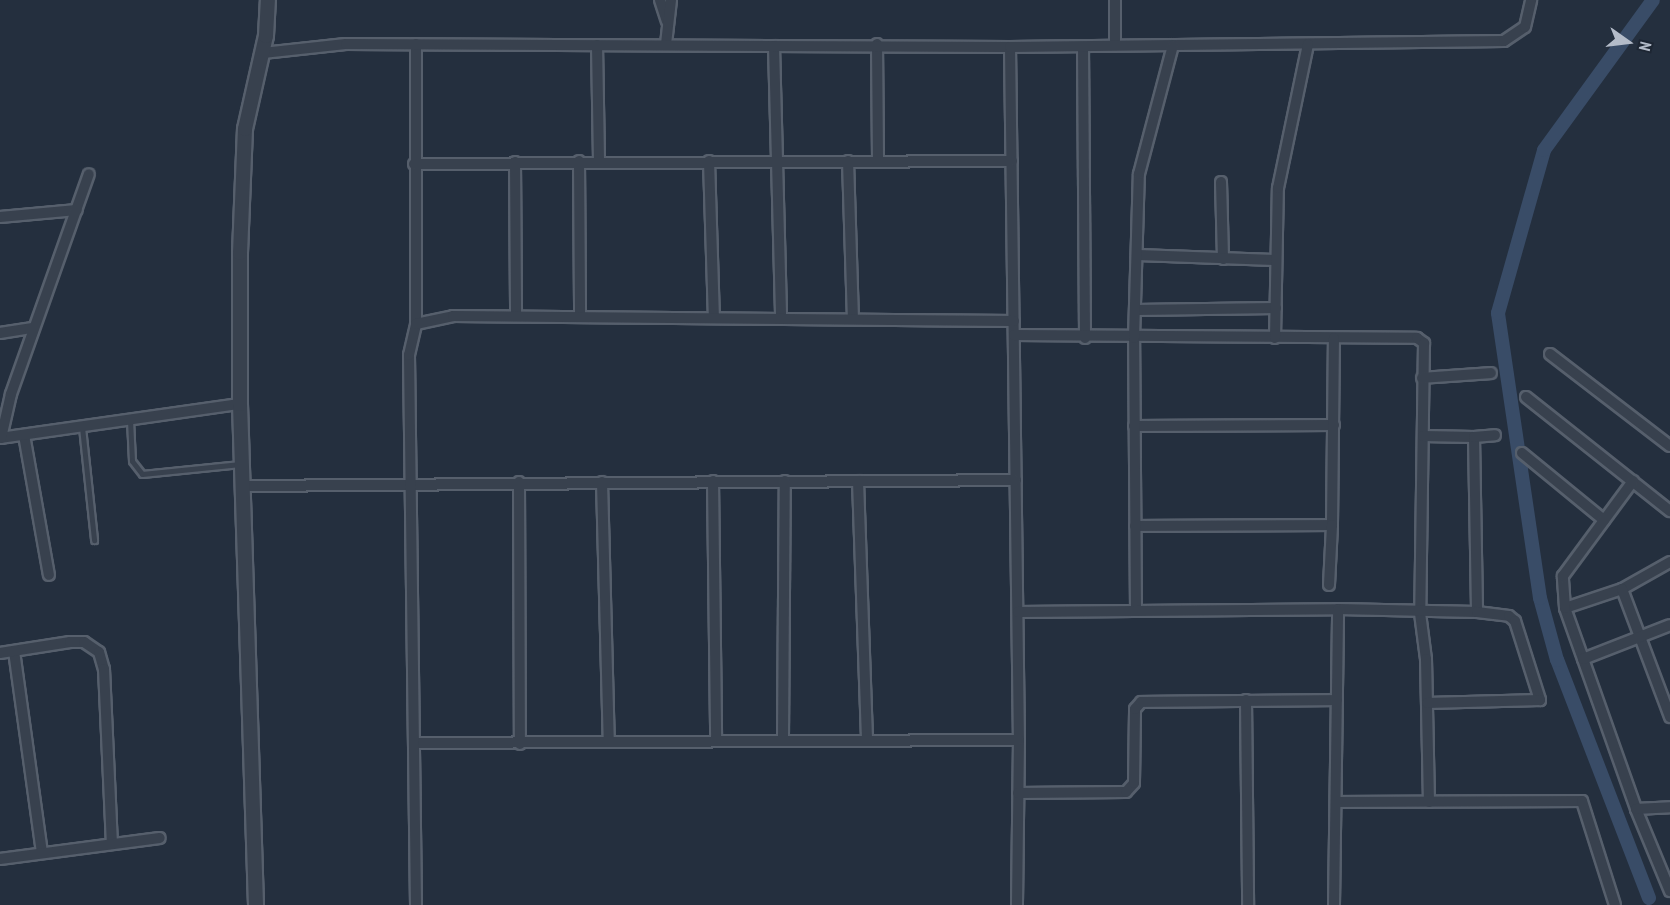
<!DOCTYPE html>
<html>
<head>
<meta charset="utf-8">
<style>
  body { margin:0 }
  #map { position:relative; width:1670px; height:905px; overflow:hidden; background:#242f3e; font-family:"PT Sans Narrow",sans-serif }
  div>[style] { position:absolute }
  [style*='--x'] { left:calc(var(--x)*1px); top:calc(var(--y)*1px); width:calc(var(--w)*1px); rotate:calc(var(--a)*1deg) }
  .canal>* { height:14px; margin:-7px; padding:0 7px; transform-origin:7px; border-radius:7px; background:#394c67 }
  .roads { filter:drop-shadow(2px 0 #565f6c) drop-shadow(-2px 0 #565f6c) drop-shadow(0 2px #565f6c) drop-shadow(0 -2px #565f6c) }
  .service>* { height:5px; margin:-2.5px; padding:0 2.5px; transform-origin:2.5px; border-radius:2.5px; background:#38414e }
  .minor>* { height:10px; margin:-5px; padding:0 5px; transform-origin:5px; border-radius:5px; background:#38414e }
  .tertiary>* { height:14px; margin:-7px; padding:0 7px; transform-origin:7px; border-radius:7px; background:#38414e }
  span { translate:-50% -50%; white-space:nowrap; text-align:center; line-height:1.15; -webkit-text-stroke:6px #1d2633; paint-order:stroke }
  .north { position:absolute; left:1598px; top:12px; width:60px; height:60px; -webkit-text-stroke:4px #1d2633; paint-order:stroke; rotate:104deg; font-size:16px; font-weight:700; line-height:24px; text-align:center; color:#b4bcc9 }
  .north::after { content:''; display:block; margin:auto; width:21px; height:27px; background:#b4bcc9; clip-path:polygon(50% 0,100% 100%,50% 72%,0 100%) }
</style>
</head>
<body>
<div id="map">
  <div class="canal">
    <div style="--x:1649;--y:898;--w:255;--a:-111.1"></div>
    <div style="--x:1557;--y:660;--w:64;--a:-105.3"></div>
    <div style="--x:1540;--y:598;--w:288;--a:-98.4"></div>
    <div style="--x:1498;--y:313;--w:169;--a:-74.2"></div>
    <div style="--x:1544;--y:150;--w:185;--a:-54"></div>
  </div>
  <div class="roads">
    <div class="service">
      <div style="--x:130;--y:420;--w:41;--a:87.2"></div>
      <div style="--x:132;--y:461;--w:16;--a:52"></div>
      <div style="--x:142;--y:474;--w:99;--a:-5.8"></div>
      <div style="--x:82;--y:427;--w:114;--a:83.9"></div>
    </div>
    <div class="minor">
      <div style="--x:660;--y:0;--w:22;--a:72"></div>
      <div style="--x:1115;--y:0;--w:45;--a:90"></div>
      <div style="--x:416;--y:44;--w:280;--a:90"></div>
      <div style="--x:666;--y:44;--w:44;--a:-83.5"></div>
      <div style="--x:877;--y:44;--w:117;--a:89.5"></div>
      <div style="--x:597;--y:45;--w:117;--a:89"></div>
      <div style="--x:774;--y:46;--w:272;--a:88.5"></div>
      <div style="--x:1010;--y:47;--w:693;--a:89.26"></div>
      <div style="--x:1019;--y:740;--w:165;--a:90.7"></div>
      <div style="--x:1083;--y:47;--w:291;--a:89.6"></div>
      <div style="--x:263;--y:53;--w:83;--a:-6.2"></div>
      <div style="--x:346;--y:44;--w:664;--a:0.26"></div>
      <div style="--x:1010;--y:47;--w:494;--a:-0.7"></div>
      <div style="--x:1504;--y:41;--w:25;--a:-34"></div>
      <div style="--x:1525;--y:27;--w:28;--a:-77"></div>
      <div style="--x:579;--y:161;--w:156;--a:89.6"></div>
      <div style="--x:709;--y:161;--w:157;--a:88.2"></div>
      <div style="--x:848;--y:161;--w:158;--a:88.2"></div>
      <div style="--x:515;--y:162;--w:154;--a:89.6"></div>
      <div style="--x:414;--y:164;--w:598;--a:-0.29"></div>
      <div style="--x:1221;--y:182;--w:77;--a:88.5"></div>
      <div style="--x:0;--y:217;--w:77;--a:-5.2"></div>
      <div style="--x:1138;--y:255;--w:136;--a:2.1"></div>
      <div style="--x:1136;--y:310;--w:140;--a:-0.8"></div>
      <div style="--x:0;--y:333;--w:33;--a:-9"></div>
      <div style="--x:1014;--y:335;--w:403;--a:0.4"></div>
      <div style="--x:1417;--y:338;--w:9;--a:36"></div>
      <div style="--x:1424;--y:343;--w:270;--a:90.8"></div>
      <div style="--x:1420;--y:613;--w:46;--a:82.6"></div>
      <div style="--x:1426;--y:659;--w:143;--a:88.8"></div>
      <div style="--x:1275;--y:338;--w:150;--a:-88.9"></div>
      <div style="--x:1278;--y:188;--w:147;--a:-78.2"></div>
      <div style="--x:1550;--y:354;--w:151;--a:37.5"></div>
      <div style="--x:1422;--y:378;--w:69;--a:-4.1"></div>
      <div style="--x:1526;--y:397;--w:184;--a:38.4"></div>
      <div style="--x:1134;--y:426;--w:200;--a:-0.3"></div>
      <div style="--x:24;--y:435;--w:142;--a:79.9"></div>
      <div style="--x:1423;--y:436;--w:51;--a:1.1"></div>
      <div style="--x:1474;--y:437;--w:175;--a:89"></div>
      <div style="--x:1474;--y:437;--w:21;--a:-5"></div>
      <div style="--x:0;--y:438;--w:242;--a:-8.1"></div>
      <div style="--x:1;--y:438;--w:45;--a:-77.2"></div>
      <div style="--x:11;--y:394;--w:233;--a:-70.5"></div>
      <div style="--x:1522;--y:453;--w:106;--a:39.3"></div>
      <div style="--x:713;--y:481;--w:259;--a:89.3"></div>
      <div style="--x:858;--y:481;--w:258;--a:88"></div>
      <div style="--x:519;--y:482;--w:262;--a:89.8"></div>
      <div style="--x:602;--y:482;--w:260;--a:88.5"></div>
      <div style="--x:242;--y:486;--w:774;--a:-0.44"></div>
      <div style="--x:1135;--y:526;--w:197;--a:-0.3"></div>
      <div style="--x:1332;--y:525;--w:187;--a:-89.4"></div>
      <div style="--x:1670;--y:562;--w:55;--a:150.6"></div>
      <div style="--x:1622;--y:589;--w:60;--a:161.6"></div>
      <div style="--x:1565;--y:608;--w:213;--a:70.5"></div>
      <div style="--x:1636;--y:809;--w:89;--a:67.5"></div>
      <div style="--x:1329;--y:585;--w:60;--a:-87.1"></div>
      <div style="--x:1622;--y:589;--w:137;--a:69.4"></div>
      <div style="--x:1565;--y:608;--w:32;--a:-94"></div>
      <div style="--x:1563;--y:576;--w:118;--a:-53.6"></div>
      <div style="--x:1136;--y:611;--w:273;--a:-90.4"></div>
      <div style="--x:1134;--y:338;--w:164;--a:-88.3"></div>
      <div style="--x:1139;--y:174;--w:133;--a:-75.2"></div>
      <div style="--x:1018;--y:612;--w:320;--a:-0.5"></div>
      <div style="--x:1338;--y:609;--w:139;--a:1.2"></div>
      <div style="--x:1477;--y:612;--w:32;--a:7"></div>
      <div style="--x:1509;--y:616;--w:8;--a:40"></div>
      <div style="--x:1515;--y:621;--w:83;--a:72.4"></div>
      <div style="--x:1540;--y:700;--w:113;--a:178.5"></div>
      <div style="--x:14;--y:651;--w:204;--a:82.1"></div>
      <div style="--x:0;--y:653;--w:71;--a:-8.9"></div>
      <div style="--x:70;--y:642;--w:14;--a:0"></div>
      <div style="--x:84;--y:642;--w:18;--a:34"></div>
      <div style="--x:99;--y:652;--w:18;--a:74"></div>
      <div style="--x:104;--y:669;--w:173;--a:87.4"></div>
      <div style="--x:1583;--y:659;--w:93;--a:-21.3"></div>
      <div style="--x:1246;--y:700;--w:205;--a:89.4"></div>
      <div style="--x:783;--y:738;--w:257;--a:-89.6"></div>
      <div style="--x:416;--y:743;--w:603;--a:-0.29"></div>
      <div style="--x:1018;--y:793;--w:108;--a:-0.5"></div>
      <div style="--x:1126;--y:792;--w:12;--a:-48"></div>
      <div style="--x:1134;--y:783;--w:74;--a:-89.2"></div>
      <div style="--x:1135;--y:709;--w:9;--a:-49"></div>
      <div style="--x:1141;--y:702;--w:196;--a:-0.6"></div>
      <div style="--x:1336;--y:802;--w:246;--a:-0.2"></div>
      <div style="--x:1582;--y:801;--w:109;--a:72.4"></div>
      <div style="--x:1636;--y:809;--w:34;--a:-3"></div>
      <div style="--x:0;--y:859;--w:161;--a:-7.5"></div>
      <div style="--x:416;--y:905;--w:550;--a:-90.73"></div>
      <div style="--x:409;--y:355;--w:32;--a:-77"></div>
      <div style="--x:416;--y:324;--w:38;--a:-12"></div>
      <div style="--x:453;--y:316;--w:561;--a:0.51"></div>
      <div style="--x:1334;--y:905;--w:296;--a:-89.2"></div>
    </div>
    <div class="tertiary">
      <div style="--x:256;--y:905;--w:501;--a:-91.83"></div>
      <div style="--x:240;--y:404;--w:151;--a:-90"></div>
      <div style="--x:240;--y:253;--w:124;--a:-87.7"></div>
      <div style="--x:245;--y:129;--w:95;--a:-77.3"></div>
      <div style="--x:266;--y:36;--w:36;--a:-87"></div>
    </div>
  </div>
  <div class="north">N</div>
</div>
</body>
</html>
